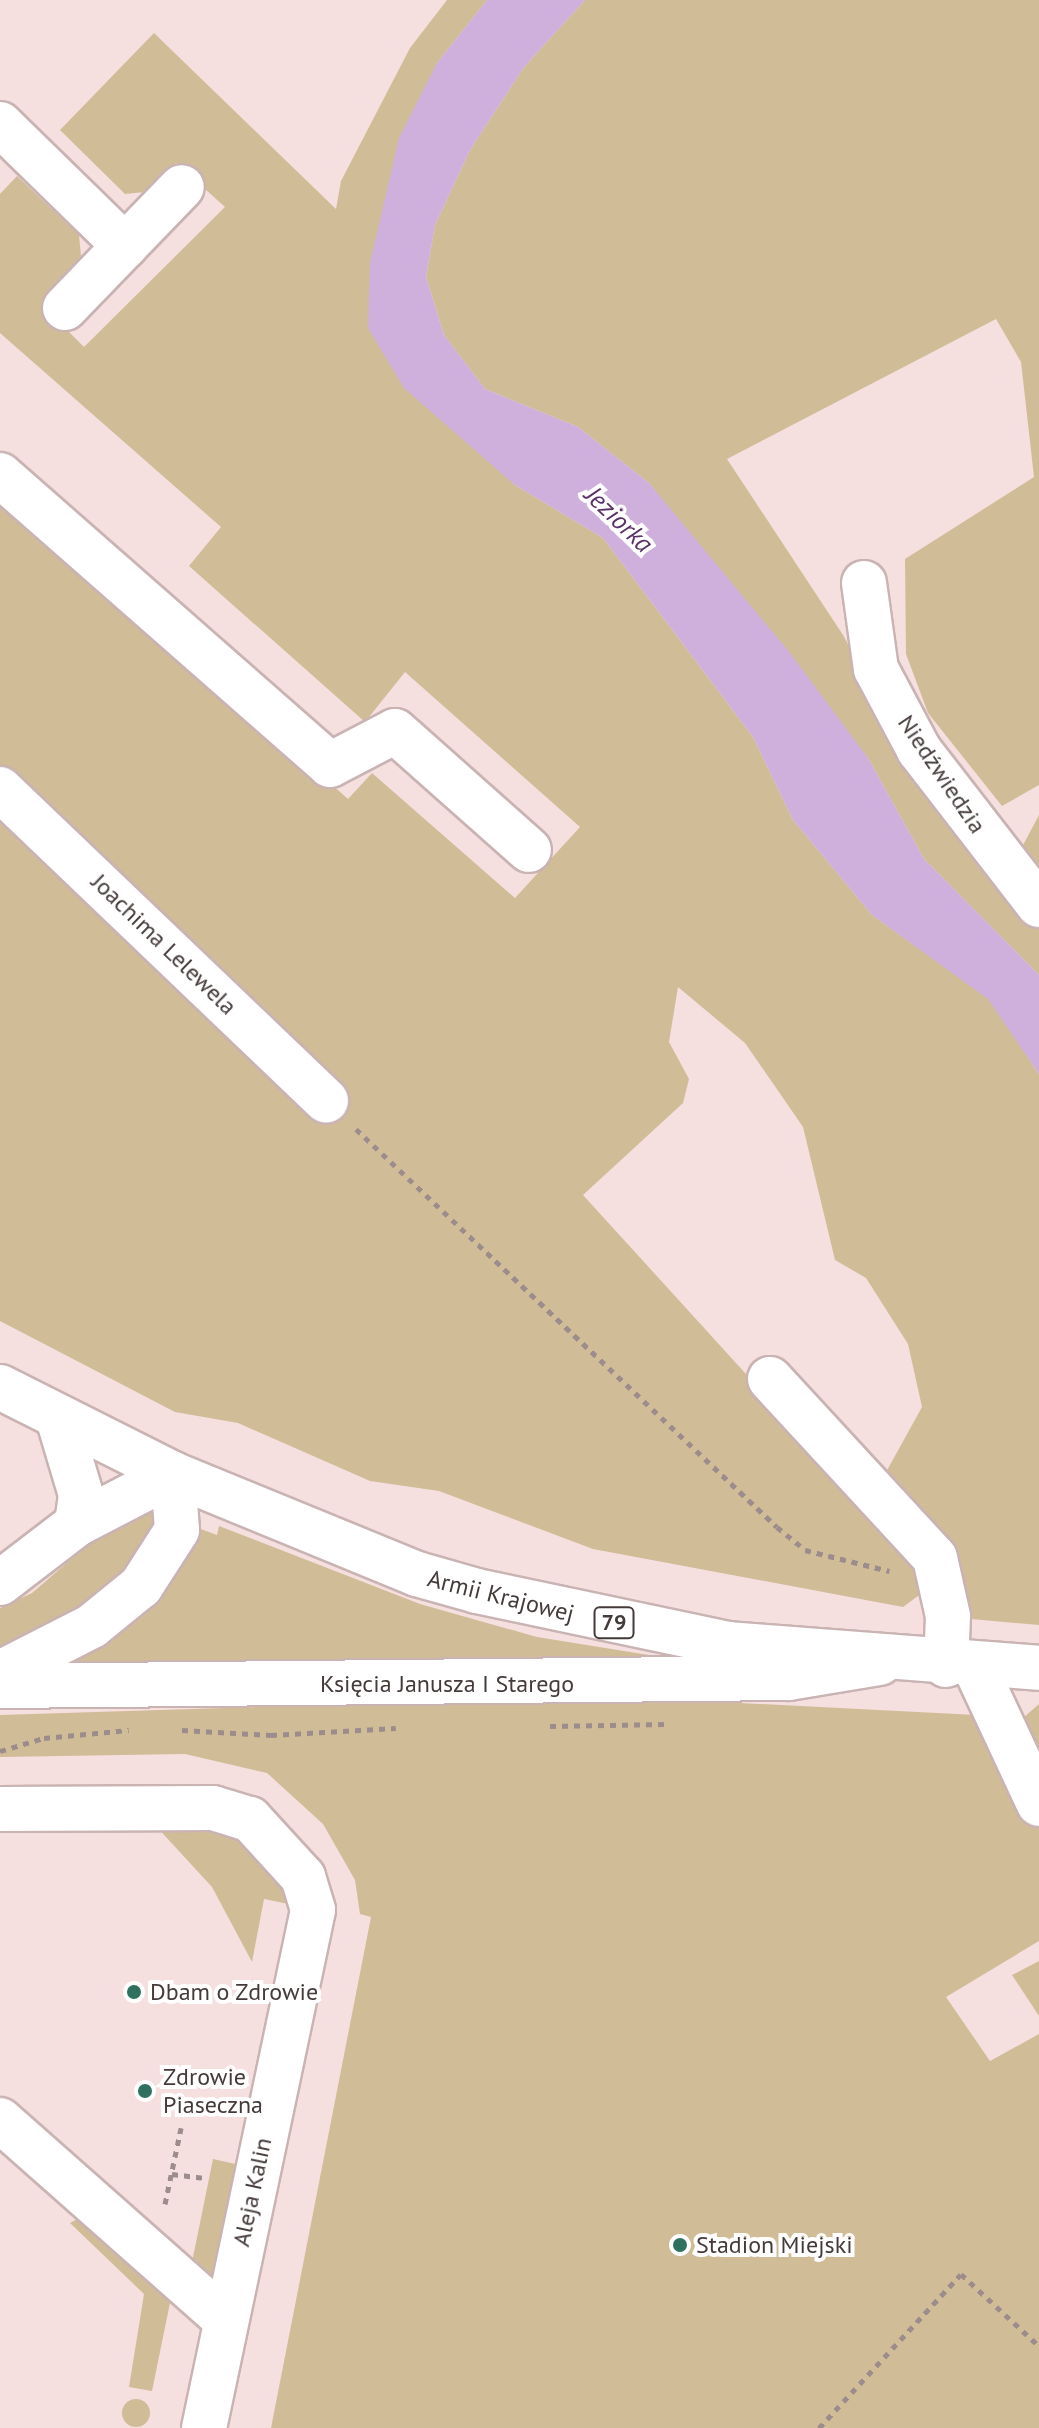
<!DOCTYPE html>
<html>
<head>
<meta charset="utf-8">
<style>
  body { margin:0 }
  #map { position:relative; width:1039px; height:2428px; overflow:hidden; background:#f6dfdf; font-family:"PT Sans",sans-serif }
  div>[style] { position:absolute }
  [style*='--x'] { left:calc(var(--x)*1px); top:calc(var(--y)*1px); width:calc(var(--w)*1px); rotate:calc(var(--a)*1deg) }
  .green>* { inset:0; background:#d1bc98 }
  .round { border-radius:50% }
  .water>* { inset:0; background:#cfafdb }
  .path>* { height:5px; margin-top:-2.5px; transform-origin:0; background:repeating-linear-gradient(90deg,#9c8c8b 0 6px,transparent 0 12px) }
  .roads { filter:drop-shadow(2px 0 #c9b3b3) drop-shadow(-2px 0 #c9b3b3) drop-shadow(0 2px #c9b3b3) drop-shadow(0 -2px #c9b3b3) }
  .minor>* { height:44px; margin:-22px; padding:0 22px; transform-origin:22px; border-radius:22px; background:#fff }
  .major>* { height:44px; margin:-22px; padding:0 22px; transform-origin:22px; border-radius:22px; background:#fff }
  .dots>* { width:22px; height:22px; translate:-50% -50%; box-sizing:border-box; border:4px solid #fff; border-radius:50% }
  span { translate:-50% -50%; white-space:nowrap; text-align:center; line-height:1.15; -webkit-text-stroke:8px #fff; paint-order:stroke }
  .shield-label span { padding:2px 6px; background:#fff; border:2px solid; border-radius:6px; -webkit-text-stroke-width:0 }
  .shield-label { font-size:22px; color:#433a39; font-weight:700 }
  .street-label { font-size:24px; color:#433a39 }
  .poi-label { font-size:24px; color:#433a39 }
  .left { translate:0 -50%; text-align:left }
  .water-label { font-size:26px; color:#593168; font-style:italic }
</style>
</head>
<body>
<div id="map">
  <div class="green">
    <div style="clip-path:polygon(447px 0,487px 0,437px 63px,370px 263px,466px 441px,515px 485px,603px 538px,753px 737px,793px 820px,872px 915px,989px 999px,1039px 1074px,1039px 1625px,971px 1619px,885px 1474px,922px 1407px,908px 1344px,866px 1278px,835px 1260px,803px 1127px,745px 1043px,678px 987px,669px 1042px,689px 1079px,683px 1103px,583px 1195px,920px 1565px,922px 1593px,903px 1607px,593px 1549px,439px 1491px,370px 1481px,238px 1423px,175px 1412px,0 1321px,0 812px,132px 888px,0 766px,0 489px,348px 799px,372px 773px,515px 898px,580px 827px,405px 672px,365px 722px,189px 566px,221px 527px,0 333px,0 194px,17px 176px,79px 235px,81px 256px,43px 306px,84px 347px,225px 207px,176px 163px,145px 192px,125px 194px,60px 130px,154px 33px,336px 209px,341px 181px,410px 48px)"></div>
    <div style="clip-path:polygon(585px 0,1039px 0,1039px 785px,1002px 806px,928px 713px,906px 654px,905px 559px,1034px 477px,1021px 362px,996px 319px,727px 459px,843px 635px,943px 818px,1003px 896px,1039px 927px,1039px 975px,924px 859px,868px 758px,649px 483px,578px 427px,485px 389px,444px 335px,426px 277px,435px 225px,470px 150px,524px 67px)"></div>
    <div style="clip-path:polygon(1039px 815px,1039px 879px,1022px 847px)"></div>
    <div style="clip-path:polygon(156px 1508px,151px 1542px,104px 1597px,0 1650px,0 1608px,32px 1593px,112px 1524px)"></div>
    <div style="clip-path:polygon(219px 1526px,420px 1604px,537px 1637px,655px 1656px,64px 1665px,198px 1528px,217px 1535px)"></div>
    <div style="clip-path:polygon(604px 1696px,976px 1715px,1013px 1770px,1039px 1827px,1039px 1941px,946px 1997px,990px 2061px,1039px 2034px,1039px 2428px,271px 2428px,371px 1917px,360px 1914px,355px 1880px,323px 1824px,267px 1773px,185px 1754px,0 1757px,0 1715px)"></div>
    <div style="clip-path:polygon(1039px 1704px,1039px 1773px,1023px 1718px)"></div>
    <div style="clip-path:polygon(154px 1824px,215px 1825px,268px 1858px,294px 1905px,264px 1899px,252px 1962px,212px 1887px)"></div>
    <div style="clip-path:polygon(1039px 1961px,1039px 2016px,1012px 1975px)"></div>
    <div style="clip-path:polygon(213px 2159px,240px 2165px,218px 2284px,191px 2267px)"></div>
    <div style="clip-path:polygon(81px 2217px,171px 2298px,152px 2391px,129px 2387px,144px 2294px,70px 2223px)"></div>
    <div class="round" style="left:122px;top:2399px;width:28px;height:28px"></div>
  </div>
  <div class="water">
    <div style="clip-path:polygon(487px 0,585px 0,524px 67px,470px 150px,435px 225px,426px 277px,444px 335px,485px 389px,578px 427px,649px 483px,790px 653px,868px 758px,924px 859px,1039px 975px,1039px 1074px,988px 999px,872px 915px,793px 820px,753px 737px,603px 538px,515px 485px,404px 388px,368px 328px,370px 263px,399px 138px,437px 63px)"></div>
  </div>
  <div class="path">
    <div style="--x:356;--y:1129;--w:579;--a:43.39"></div>
    <div style="--x:777;--y:1527;--w:36;--a:39"></div>
    <div style="--x:805;--y:1550;--w:87;--a:14"></div>
    <div style="--x:550;--y:1726;--w:117;--a:-1"></div>
    <div style="--x:182;--y:1730;--w:89;--a:3.2"></div>
    <div style="--x:271;--y:1735;--w:125;--a:-3.2"></div>
    <div style="--x:0;--y:1751;--w:46;--a:-16.5"></div>
    <div style="--x:44;--y:1738;--w:85;--a:-5.4"></div>
    <div style="--x:172;--y:2174;--w:31;--a:7"></div>
    <div style="--x:165;--y:2204;--w:78;--a:-78.1"></div>
    <div style="--x:819;--y:2428;--w:209;--a:-47.3"></div>
    <div style="--x:961;--y:2274;--w:106;--a:42.7"></div>
  </div>
  <div class="roads">
    <div class="minor">
      <div style="--x:0;--y:124;--w:175;--a:44.3"></div>
      <div style="--x:65;--y:308;--w:168;--a:-46"></div>
      <div style="--x:0;--y:475;--w:439;--a:41.3"></div>
      <div style="--x:330;--y:765;--w:73;--a:-27.6"></div>
      <div style="--x:395;--y:731;--w:179;--a:41.6"></div>
      <div style="--x:864;--y:583;--w:87;--a:82.1"></div>
      <div style="--x:876;--y:669;--w:92;--a:62"></div>
      <div style="--x:919;--y:750;--w:196;--a:52.3"></div>
      <div style="--x:0;--y:789;--w:451;--a:43.7"></div>
      <div style="--x:770;--y:1379;--w:243;--a:47.3"></div>
      <div style="--x:935;--y:1558;--w:59;--a:77.4"></div>
      <div style="--x:948;--y:1616;--w:49;--a:92.3"></div>
      <div style="--x:59;--y:1421;--w:77;--a:73.4"></div>
      <div style="--x:81;--y:1495;--w:29;--a:98"></div>
      <div style="--x:0;--y:1583;--w:97;--a:-37.5"></div>
      <div style="--x:77;--y:1524;--w:108;--a:-27.5"></div>
      <div style="--x:173;--y:1474;--w:56;--a:85.9"></div>
      <div style="--x:177;--y:1530;--w:67;--a:122.7"></div>
      <div style="--x:141;--y:1586;--w:63;--a:140.8"></div>
      <div style="--x:92;--y:1626;--w:103;--a:152.9"></div>
      <div style="--x:975;--y:1667;--w:151;--a:65"></div>
      <div style="--x:0;--y:1686;--w:789;--a:-0.58"></div>
      <div style="--x:789;--y:1678;--w:92;--a:-9.4"></div>
      <div style="--x:0;--y:1809;--w:213;--a:-0.3"></div>
      <div style="--x:213;--y:1808;--w:39;--a:17"></div>
      <div style="--x:250;--y:1819;--w:79;--a:47.6"></div>
      <div style="--x:303;--y:1877;--w:34;--a:73"></div>
      <div style="--x:313;--y:1910;--w:529;--a:101.88"></div>
      <div style="--x:0;--y:2120;--w:300;--a:41.5"></div>
    </div>
    <div class="major">
      <div style="--x:0;--y:1387;--w:194;--a:26.7"></div>
      <div style="--x:173;--y:1474;--w:264;--a:22.3"></div>
      <div style="--x:417;--y:1574;--w:62;--a:15.8"></div>
      <div style="--x:477;--y:1591;--w:258;--a:11.9"></div>
      <div style="--x:729;--y:1644;--w:311;--a:4.4"></div>
    </div>
  </div>
  <div class="dots">
    <div style="left:134px;top:1992px;background:#2f705f"></div>
    <div style="left:145px;top:2091px;background:#2f705f"></div>
    <div style="left:680px;top:2245px;background:#2f705f"></div>
  </div>
  <div class="shield-label">
    <span style="left:614px;top:1623px">79</span>
  </div>
  <div class="street-label">
    <span style="left:942px;top:774px;rotate:56deg">Niedźwiedzia</span>
    <span style="left:164px;top:944px;rotate:44deg">Joachima Lelewela</span>
    <span style="left:501px;top:1596px;rotate:14deg">Armii Krajowej</span>
    <span style="left:447px;top:1684px">Księcia Janusza I Starego</span>
    <span style="left:252px;top:2192px;rotate:-78deg">Aleja Kalin</span>
  </div>
  <div class="poi-label">
    <span class="left" style="left:150px;top:1992px">Dbam o Zdrowie</span>
    <span class="left" style="left:163px;top:2091px">Zdrowie<br>Piaseczna</span>
    <span class="left" style="left:696px;top:2245px">Stadion Miejski</span>
  </div>
  <div class="water-label">
    <span style="left:619px;top:519px;rotate:44deg">Jeziorka</span>
  </div>
</div>
</body>
</html>
